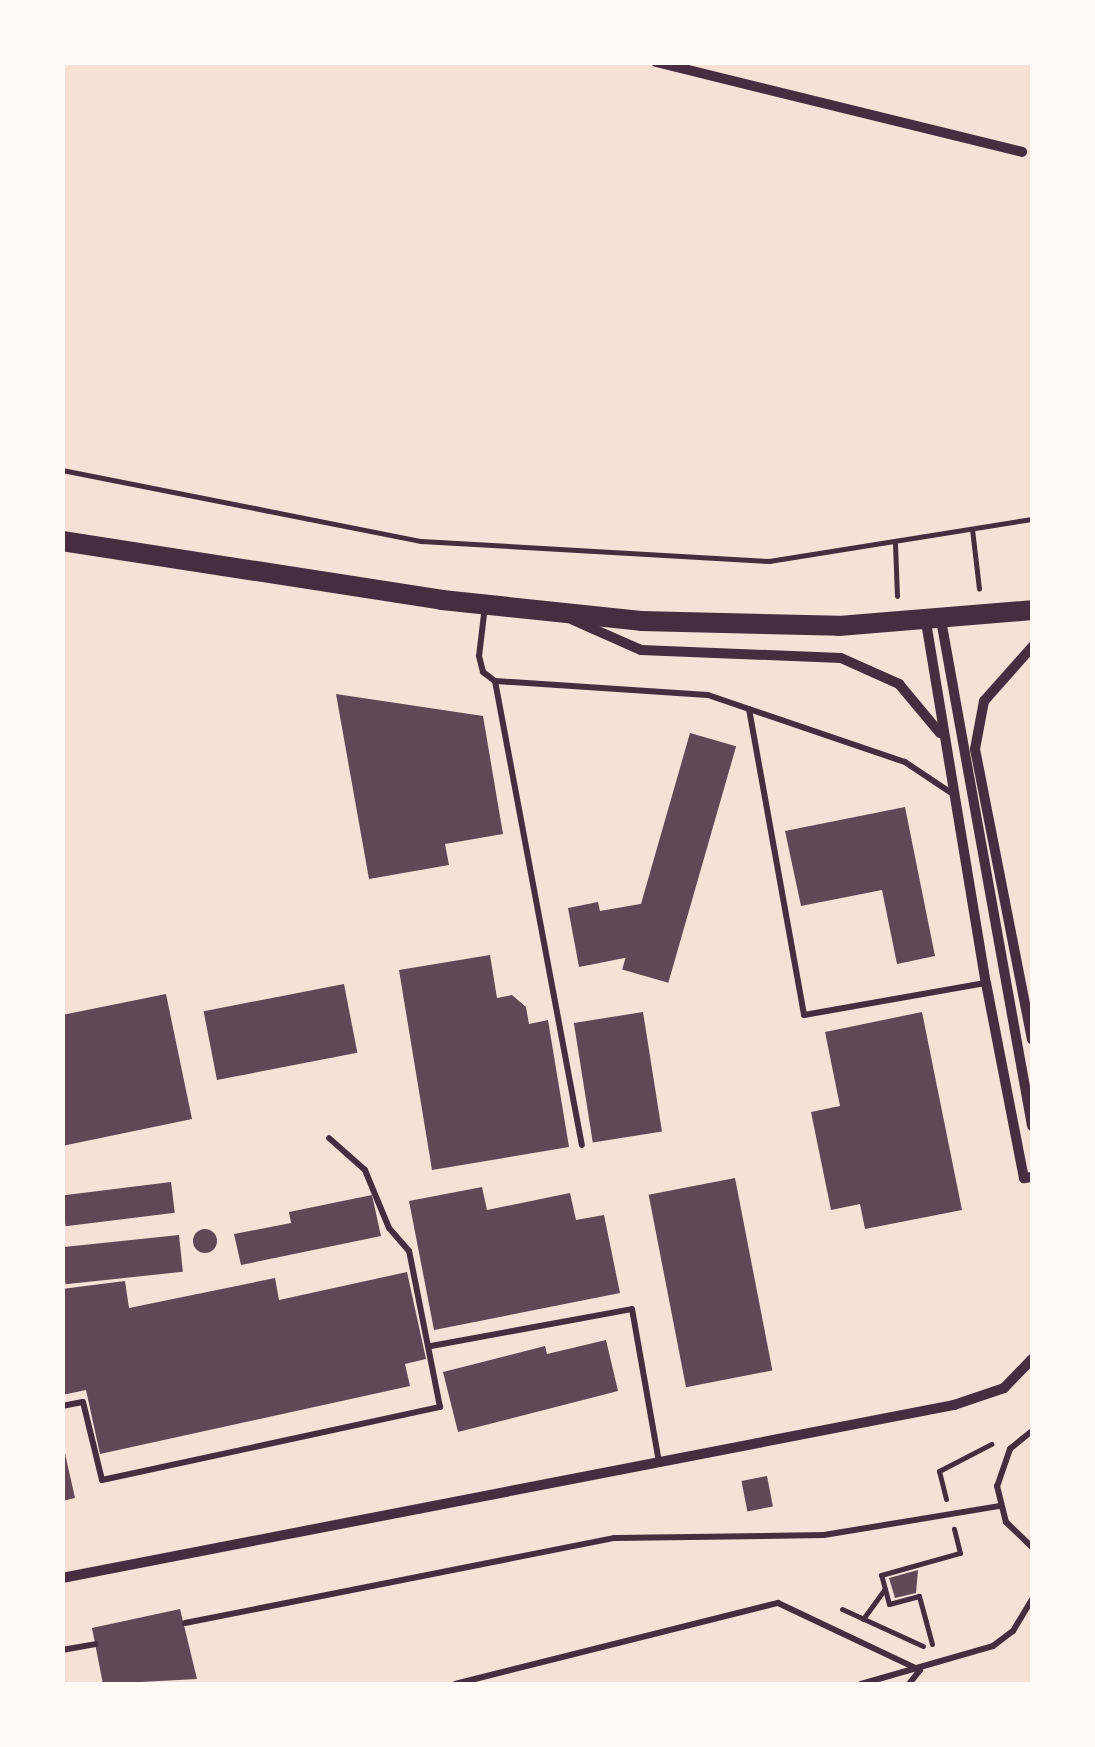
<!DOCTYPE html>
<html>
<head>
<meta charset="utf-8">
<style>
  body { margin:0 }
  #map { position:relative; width:1095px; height:1747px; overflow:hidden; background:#f7e1d7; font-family:"Alegreya Sans",sans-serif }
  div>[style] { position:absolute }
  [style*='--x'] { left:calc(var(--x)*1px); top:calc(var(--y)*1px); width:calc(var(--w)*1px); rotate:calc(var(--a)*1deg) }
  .building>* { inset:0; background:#644757; transform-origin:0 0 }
  .round { border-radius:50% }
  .path>* { height:5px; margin:-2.5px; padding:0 2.5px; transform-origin:2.5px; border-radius:2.5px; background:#4a2c40 }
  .service>* { height:6px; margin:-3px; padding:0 3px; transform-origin:3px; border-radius:3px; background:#4a2c40 }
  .minor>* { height:10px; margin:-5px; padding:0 5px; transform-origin:5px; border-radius:5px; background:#4a2c40 }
  .primary>* { height:20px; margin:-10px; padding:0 10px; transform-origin:10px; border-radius:10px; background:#4a2c40 }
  span { translate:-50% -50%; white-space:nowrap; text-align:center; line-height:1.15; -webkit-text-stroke:8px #fffaf5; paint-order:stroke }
  .frame { position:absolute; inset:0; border:65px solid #fffaf5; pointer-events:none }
</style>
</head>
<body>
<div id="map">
  <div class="building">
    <div style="clip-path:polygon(336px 694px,483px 716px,503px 834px,445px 844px,449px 865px,369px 879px)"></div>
    <div style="left:690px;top:733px;width:48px;height:246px;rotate:16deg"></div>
    <div style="clip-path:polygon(905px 807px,935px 956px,897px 964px,882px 890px,801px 906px,785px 831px)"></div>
    <div style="clip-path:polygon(598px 902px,600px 911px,646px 903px,655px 952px,579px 967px,568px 908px)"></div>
    <div style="clip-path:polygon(490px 955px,497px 998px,512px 995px,526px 1007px,529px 1024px,548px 1020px,569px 1147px,432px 1170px,399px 970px)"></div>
    <div style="left:344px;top:984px;width:70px;height:143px;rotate:79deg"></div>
    <div style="clip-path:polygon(166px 994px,192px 1119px,62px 1146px,62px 1015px)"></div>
    <div style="left:643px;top:1012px;width:121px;height:70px;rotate:81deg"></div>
    <div style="clip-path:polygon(922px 1012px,962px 1210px,865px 1229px,860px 1204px,831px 1210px,811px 1112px,840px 1106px,825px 1032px)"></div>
    <div style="left:735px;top:1178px;width:196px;height:88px;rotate:79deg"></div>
    <div style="left:171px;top:1182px;width:31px;height:110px;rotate:83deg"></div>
    <div style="clip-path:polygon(482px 1187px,487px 1210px,570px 1193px,576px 1220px,604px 1215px,620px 1293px,434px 1330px,409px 1201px)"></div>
    <div style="clip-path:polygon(372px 1195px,381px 1236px,241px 1265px,234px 1234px,291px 1223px,289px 1212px)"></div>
    <div class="round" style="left:193px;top:1229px;width:24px;height:24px"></div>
    <div style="left:179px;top:1235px;width:37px;height:118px;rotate:84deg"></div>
    <div style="clip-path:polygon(407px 1272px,426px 1359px,405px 1364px,410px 1386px,100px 1454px,86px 1390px,62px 1395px,62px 1289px,125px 1281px,129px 1308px,275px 1278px,279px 1300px)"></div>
    <div style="clip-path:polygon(606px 1340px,618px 1391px,458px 1432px,443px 1372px,545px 1346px,547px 1354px)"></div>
    <div style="clip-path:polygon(64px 1449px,75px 1498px,62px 1501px,62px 1450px)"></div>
    <div style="left:767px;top:1476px;width:31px;height:26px;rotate:79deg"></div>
    <div style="clip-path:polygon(918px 1570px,916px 1593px,895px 1598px,889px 1578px)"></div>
    <div style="clip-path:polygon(180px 1609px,197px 1679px,103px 1684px,92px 1628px)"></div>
  </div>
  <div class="path">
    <div style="--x:62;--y:470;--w:366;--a:11.2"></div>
    <div style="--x:421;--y:541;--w:349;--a:3.3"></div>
    <div style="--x:769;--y:561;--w:266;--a:-9.1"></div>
    <div style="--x:972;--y:529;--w:60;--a:83.3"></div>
    <div style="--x:895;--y:544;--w:52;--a:87.8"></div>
    <div style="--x:946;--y:1499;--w:29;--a:-104"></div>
    <div style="--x:939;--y:1471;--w:59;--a:-27.4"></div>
    <div style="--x:842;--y:1609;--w:89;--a:24.6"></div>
    <div style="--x:863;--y:1619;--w:37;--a:-54"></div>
    <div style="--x:932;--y:1644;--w:50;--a:-105.2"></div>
    <div style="--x:919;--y:1596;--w:31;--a:165"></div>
    <div style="--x:889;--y:1604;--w:30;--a:-105"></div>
    <div style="--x:881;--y:1575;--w:82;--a:-15.6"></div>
    <div style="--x:960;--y:1553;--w:25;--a:-104"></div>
  </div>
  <div class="service">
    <div style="--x:485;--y:606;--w:50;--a:96.8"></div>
    <div style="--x:479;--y:656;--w:16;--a:76"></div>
    <div style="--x:483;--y:672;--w:15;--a:37"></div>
    <div style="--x:495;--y:681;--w:213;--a:3.8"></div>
    <div style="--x:708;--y:695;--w:208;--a:18.8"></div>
    <div style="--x:905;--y:762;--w:54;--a:33.7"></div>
    <div style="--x:495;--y:681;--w:472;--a:79.4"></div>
    <div style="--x:749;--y:709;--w:311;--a:79.8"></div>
    <div style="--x:804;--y:1015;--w:184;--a:-10"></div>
    <div style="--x:431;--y:1346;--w:204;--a:-10.4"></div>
    <div style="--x:632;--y:1309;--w:155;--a:80"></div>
    <div style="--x:62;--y:1406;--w:21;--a:-11"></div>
    <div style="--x:83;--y:1402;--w:80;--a:76.3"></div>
    <div style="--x:102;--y:1480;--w:346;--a:-12.2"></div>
    <div style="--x:440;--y:1407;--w:159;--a:-101.2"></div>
    <div style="--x:409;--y:1251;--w:30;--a:-131"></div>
    <div style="--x:389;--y:1228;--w:63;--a:-112.5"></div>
    <div style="--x:365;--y:1170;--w:48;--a:-138.4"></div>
    <div style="--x:1032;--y:1431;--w:28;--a:141"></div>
    <div style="--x:1010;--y:1449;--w:39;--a:109"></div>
    <div style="--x:997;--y:1486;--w:37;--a:76"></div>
    <div style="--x:1006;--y:1522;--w:36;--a:44"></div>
    <div style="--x:185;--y:1623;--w:438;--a:-11.2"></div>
    <div style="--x:615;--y:1538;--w:209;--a:-0.8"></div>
    <div style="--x:824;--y:1535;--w:177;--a:-9.4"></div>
    <div style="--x:62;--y:1650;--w:34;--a:-10"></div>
    <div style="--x:455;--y:1684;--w:333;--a:-14.1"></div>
    <div style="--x:778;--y:1603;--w:157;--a:25.3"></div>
    <div style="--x:920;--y:1670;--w:18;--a:128"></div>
    <div style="--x:861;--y:1684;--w:137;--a:-16.1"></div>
    <div style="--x:993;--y:1646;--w:25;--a:-37"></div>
    <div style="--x:1013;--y:1631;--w:37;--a:-59"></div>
  </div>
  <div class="minor">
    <div style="--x:656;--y:62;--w:377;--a:13.8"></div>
    <div style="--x:573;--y:620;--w:74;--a:23.8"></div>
    <div style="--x:641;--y:650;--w:200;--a:2.3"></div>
    <div style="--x:841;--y:658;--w:64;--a:24.1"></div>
    <div style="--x:899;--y:684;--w:64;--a:50.1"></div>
    <div style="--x:941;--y:620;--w:514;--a:79.8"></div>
    <div style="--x:926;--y:622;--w:366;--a:80.6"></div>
    <div style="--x:986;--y:983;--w:199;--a:79"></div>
    <div style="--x:1024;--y:1178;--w:8;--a:-7"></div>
    <div style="--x:1032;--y:647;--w:72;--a:131.6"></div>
    <div style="--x:984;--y:701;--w:49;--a:100.6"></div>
    <div style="--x:975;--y:749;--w:296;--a:78.9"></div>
    <div style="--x:62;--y:1578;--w:909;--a:-10.98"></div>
    <div style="--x:954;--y:1405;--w:53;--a:-18.8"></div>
    <div style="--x:1004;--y:1388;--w:40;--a:-46"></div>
  </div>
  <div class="primary">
    <div style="--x:62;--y:541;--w:385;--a:8.8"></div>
    <div style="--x:442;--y:600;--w:200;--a:6"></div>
    <div style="--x:641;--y:621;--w:198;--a:1.4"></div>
    <div style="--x:839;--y:626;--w:194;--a:-4.7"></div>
  </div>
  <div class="frame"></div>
</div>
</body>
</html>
